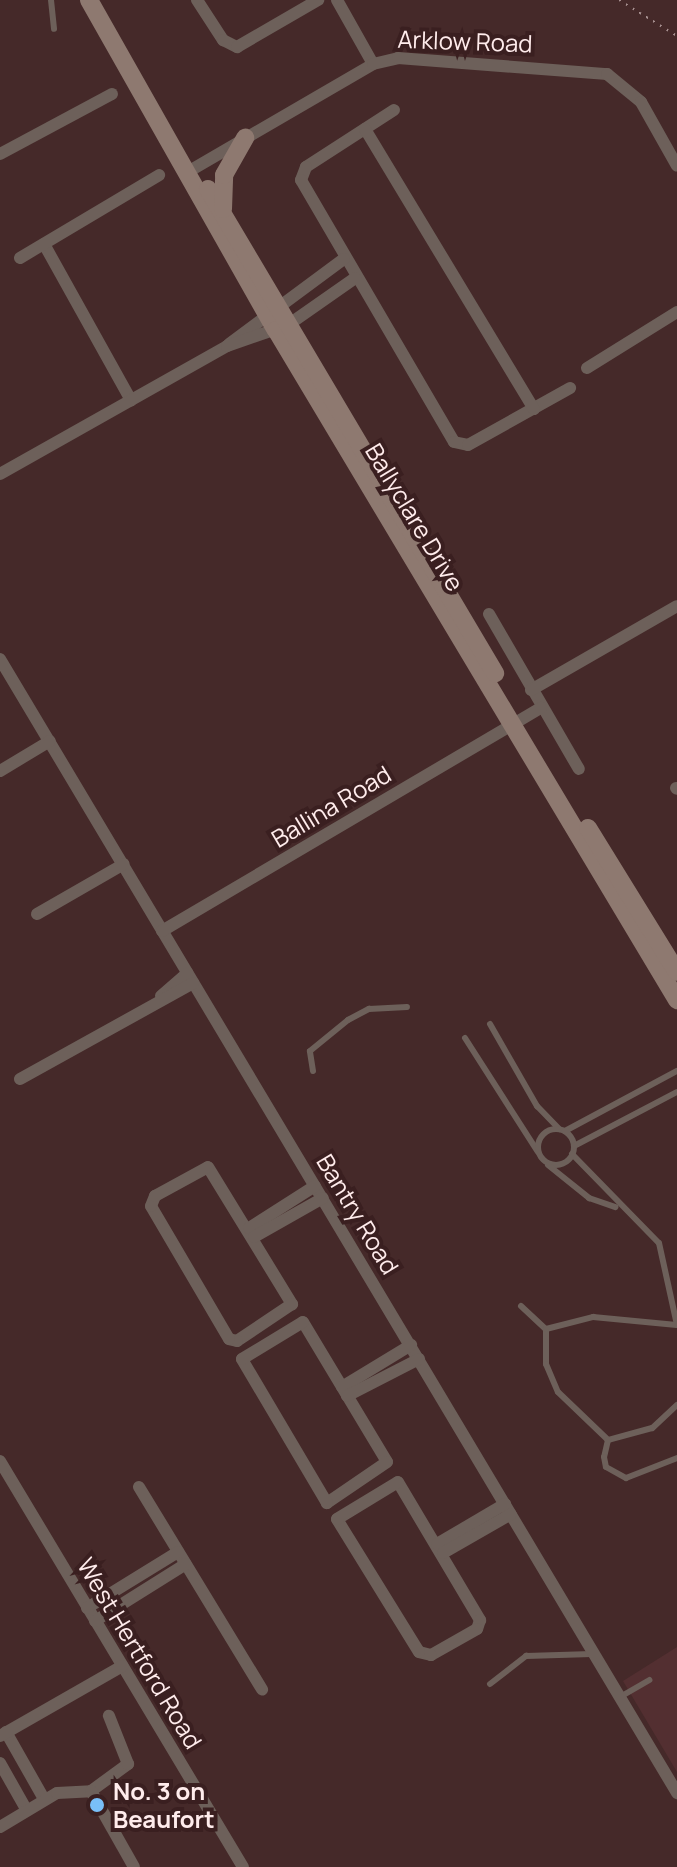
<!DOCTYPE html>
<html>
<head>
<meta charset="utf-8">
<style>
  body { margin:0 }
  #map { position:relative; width:677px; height:1867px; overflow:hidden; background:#452929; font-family:Manrope,sans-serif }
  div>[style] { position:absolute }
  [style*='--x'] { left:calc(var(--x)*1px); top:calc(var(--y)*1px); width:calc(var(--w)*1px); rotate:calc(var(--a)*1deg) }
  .built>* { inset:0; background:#532f31 }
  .path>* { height:2px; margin-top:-1px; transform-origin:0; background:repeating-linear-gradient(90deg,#a79090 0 2px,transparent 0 8px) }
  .lane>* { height:6px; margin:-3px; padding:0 3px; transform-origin:3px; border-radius:3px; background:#6d605a }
  .lane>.ring { margin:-3px; padding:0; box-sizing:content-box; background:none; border:6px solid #6d605a; border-radius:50% }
  .street>* { height:12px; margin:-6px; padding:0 6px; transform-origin:6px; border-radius:6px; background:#6d605a }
  .secondary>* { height:18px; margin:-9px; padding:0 9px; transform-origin:9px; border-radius:9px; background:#8e7970 }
  .dots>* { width:22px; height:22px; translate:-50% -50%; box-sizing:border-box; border:4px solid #3a1f20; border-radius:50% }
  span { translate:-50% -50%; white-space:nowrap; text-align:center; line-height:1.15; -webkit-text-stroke:8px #3a1f20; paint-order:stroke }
  .street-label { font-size:24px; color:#ffecec }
  .poi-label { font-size:24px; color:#ffecec; font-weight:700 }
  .left { translate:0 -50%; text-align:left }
</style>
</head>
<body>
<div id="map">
  <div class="built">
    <div style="clip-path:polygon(677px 1647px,677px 1772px,623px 1681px)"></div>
  </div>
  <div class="path">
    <div style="--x:619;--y:0;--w:68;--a:31.8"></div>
  </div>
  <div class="lane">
    <div style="--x:51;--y:0;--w:29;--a:84"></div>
    <div style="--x:490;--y:1024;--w:95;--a:60.2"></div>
    <div style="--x:537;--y:1106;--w:32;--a:46"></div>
    <div style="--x:465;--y:1038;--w:135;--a:57.4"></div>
    <div style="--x:313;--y:1071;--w:20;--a:-99"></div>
    <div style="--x:310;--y:1051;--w:49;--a:-39.2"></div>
    <div style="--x:348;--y:1020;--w:24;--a:-28"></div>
    <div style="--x:369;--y:1009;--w:38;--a:-3"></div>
    <div class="ring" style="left:538px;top:1129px;width:30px;height:30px"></div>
    <div style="--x:565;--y:1131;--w:127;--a:-28.2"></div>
    <div style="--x:574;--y:1146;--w:116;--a:-27.7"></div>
    <div style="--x:572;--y:1154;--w:124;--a:45.7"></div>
    <div style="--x:659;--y:1243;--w:84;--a:77.6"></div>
    <div style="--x:548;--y:1165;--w:53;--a:38.8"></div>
    <div style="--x:589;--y:1198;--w:28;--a:19"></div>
    <div style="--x:521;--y:1306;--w:34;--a:43"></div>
    <div style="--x:546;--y:1329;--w:35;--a:90"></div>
    <div style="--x:546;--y:1364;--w:30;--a:67"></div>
    <div style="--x:558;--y:1392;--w:69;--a:43.8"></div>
    <div style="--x:546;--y:1329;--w:49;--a:-14.3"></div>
    <div style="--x:593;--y:1317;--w:84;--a:5.4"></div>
    <div style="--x:677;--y:1405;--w:34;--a:137"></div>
    <div style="--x:652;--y:1428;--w:46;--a:164.7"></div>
    <div style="--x:608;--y:1440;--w:17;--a:103"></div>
    <div style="--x:604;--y:1457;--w:10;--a:79"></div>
    <div style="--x:606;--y:1467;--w:23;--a:29"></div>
    <div style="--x:626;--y:1478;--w:55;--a:-21.4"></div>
    <div style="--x:490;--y:1684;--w:46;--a:-37.9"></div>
    <div style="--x:526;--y:1656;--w:66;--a:-1.7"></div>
    <div style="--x:620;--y:1697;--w:34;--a:-30"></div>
  </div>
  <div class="street">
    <div style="--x:197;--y:0;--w:48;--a:57"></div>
    <div style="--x:223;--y:40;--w:16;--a:27"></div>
    <div style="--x:237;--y:47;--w:94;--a:-30.1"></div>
    <div style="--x:337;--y:0;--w:73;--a:60.6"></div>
    <div style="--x:394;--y:110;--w:105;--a:147.1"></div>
    <div style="--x:306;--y:167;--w:14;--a:111"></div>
    <div style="--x:301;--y:180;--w:303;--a:59.7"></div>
    <div style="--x:454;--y:442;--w:14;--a:12"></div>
    <div style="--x:468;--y:445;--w:117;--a:-29.2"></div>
    <div style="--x:365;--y:129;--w:327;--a:58.9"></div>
    <div style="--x:0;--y:154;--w:127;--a:-28.2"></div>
    <div style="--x:186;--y:173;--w:216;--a:-30.2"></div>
    <div style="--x:373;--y:64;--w:26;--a:-13"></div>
    <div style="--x:398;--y:58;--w:210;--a:4.4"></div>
    <div style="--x:607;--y:74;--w:44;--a:39.5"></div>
    <div style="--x:641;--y:102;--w:73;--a:60.6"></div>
    <div style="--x:44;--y:244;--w:179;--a:60.9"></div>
    <div style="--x:20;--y:258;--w:162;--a:-30.8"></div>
    <div style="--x:229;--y:344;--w:143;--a:-36.5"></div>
    <div style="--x:587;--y:368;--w:106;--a:-31.9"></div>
    <div style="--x:0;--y:474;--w:261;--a:-29.4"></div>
    <div style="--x:227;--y:346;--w:65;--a:-19"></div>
    <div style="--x:288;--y:325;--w:82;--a:-35"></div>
    <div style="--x:489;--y:614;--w:179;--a:59.9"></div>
    <div style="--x:0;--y:659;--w:1321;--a:59.16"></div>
    <div style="--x:531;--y:690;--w:168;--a:-29.9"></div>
    <div style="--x:0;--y:771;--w:58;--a:-31"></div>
    <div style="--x:676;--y:788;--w:1;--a:45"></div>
    <div style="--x:37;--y:914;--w:100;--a:-29.9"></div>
    <div style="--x:162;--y:931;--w:440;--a:-30.5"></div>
    <div style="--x:161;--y:996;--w:35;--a:-41"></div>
    <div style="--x:20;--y:1079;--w:198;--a:-29"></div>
    <div style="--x:208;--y:1167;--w:161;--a:58.5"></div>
    <div style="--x:292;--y:1304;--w:66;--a:146.1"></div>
    <div style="--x:237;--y:1341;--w:8;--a:-166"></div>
    <div style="--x:229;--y:1339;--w:154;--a:-120.4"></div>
    <div style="--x:151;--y:1206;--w:11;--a:-68"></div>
    <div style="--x:155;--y:1196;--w:60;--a:-28.7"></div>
    <div style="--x:249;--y:1228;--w:78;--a:-32.5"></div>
    <div style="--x:254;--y:1237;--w:79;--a:-29.5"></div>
    <div style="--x:303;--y:1322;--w:163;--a:59"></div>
    <div style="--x:387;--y:1462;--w:73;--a:145.7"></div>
    <div style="--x:327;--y:1503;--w:167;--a:-120.6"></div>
    <div style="--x:242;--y:1359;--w:71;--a:-31.2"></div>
    <div style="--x:342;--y:1387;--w:81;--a:-31.3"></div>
    <div style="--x:347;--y:1396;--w:81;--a:-27.2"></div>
    <div style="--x:0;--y:1461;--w:473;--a:59.1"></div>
    <div style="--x:398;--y:1482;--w:161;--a:59.3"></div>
    <div style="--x:480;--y:1620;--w:9;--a:108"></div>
    <div style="--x:477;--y:1629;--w:53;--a:150.5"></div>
    <div style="--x:431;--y:1655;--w:12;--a:-166"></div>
    <div style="--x:419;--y:1652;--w:156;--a:-121.7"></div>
    <div style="--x:337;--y:1519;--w:71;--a:-31.2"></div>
    <div style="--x:139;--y:1487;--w:237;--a:58.7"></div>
    <div style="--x:437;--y:1544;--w:79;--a:-30.5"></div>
    <div style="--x:443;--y:1553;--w:78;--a:-29.8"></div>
    <div style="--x:87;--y:1608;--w:107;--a:-31.6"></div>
    <div style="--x:95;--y:1621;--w:107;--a:-32.1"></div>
    <div style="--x:6;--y:1732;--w:77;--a:60.4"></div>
    <div style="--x:0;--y:1736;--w:141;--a:-29.8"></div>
    <div style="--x:0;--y:1763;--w:53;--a:60.5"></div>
    <div style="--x:91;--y:1791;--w:46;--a:-36.1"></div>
    <div style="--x:128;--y:1764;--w:52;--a:-111.6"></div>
    <div style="--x:0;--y:1827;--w:66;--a:-30.8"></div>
    <div style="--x:57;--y:1793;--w:34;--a:-3"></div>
    <div style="--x:91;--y:1791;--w:87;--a:60.5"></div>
  </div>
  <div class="secondary">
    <div style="--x:89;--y:0;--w:379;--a:60.5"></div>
    <div style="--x:276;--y:330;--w:781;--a:59.1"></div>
    <div style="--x:208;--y:189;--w:563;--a:59.33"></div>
    <div style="--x:223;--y:209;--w:34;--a:-88"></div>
    <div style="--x:224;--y:175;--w:43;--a:-60.4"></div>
    <div style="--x:588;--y:828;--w:169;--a:58.3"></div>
  </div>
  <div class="dots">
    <div style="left:97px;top:1805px;background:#79bff8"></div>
  </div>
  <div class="street-label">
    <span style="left:465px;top:41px;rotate:2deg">Arklow Road</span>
    <span style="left:415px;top:517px;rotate:59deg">Ballyclare Drive</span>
    <span style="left:331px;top:806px;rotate:-31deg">Ballina Road</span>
    <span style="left:358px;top:1214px;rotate:59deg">Bantry Road</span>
    <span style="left:140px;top:1653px;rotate:59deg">West Hertford Road</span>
  </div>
  <div class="poi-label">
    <span class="left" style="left:113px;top:1805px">No. 3 on<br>Beaufort</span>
  </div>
</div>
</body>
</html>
